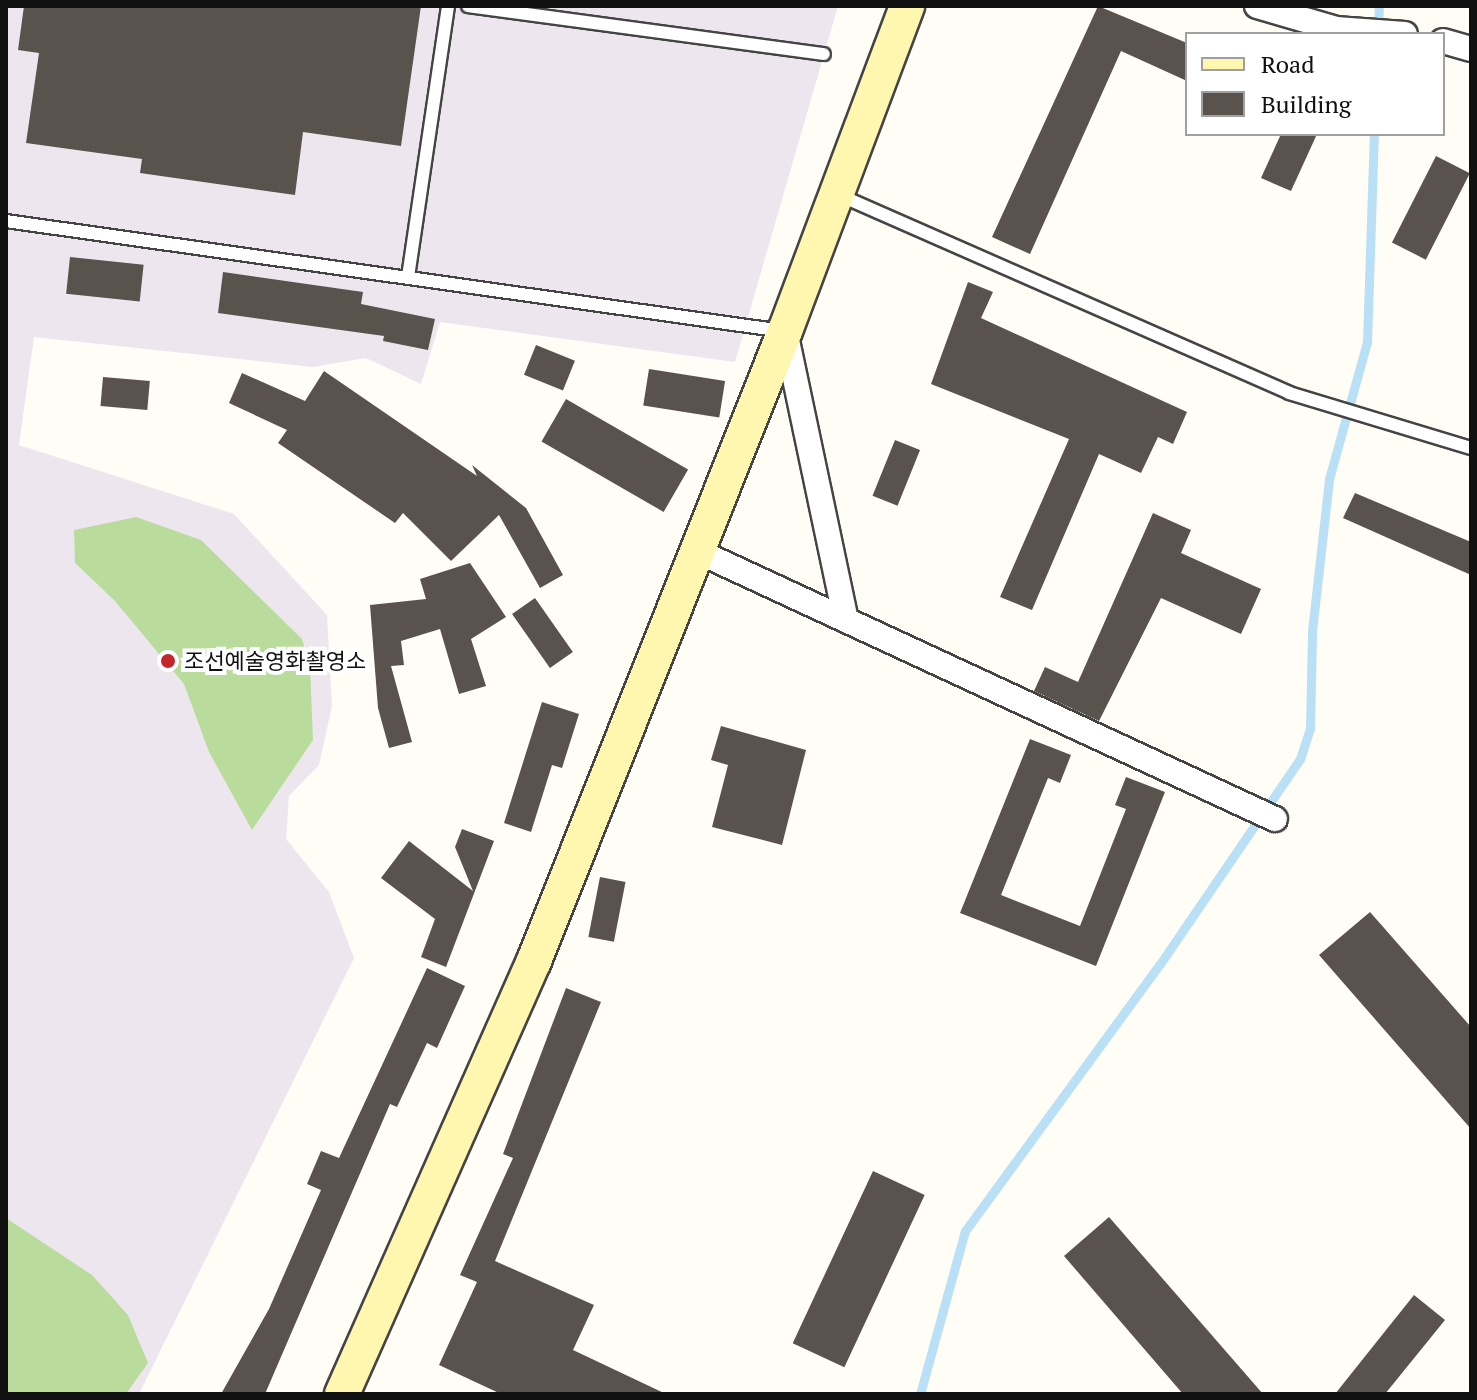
<!DOCTYPE html>
<html>
<head>
<meta charset="utf-8">
<style>
  body { margin:0 }
  #map { position:relative; width:1477px; height:1400px; overflow:hidden; background:#fffdf5; font-family:"PT Serif","Noto Sans KR",serif }
  div>[style] { position:absolute }
  [style*='--x'] { left:calc(var(--x)*1px); top:calc(var(--y)*1px); width:calc(var(--w)*1px); rotate:calc(var(--a)*1deg) }
  .industrial>* { inset:0; background:#eee6ef }
  .forest>* { inset:0; background:#b9dc9c }
  .stream>* { height:9px; margin:-4.5px; padding:0 4.5px; transform-origin:4.5px; border-radius:4.5px; background:#b9e0f7 }
  .building>* { inset:0; background:#5a524d; transform-origin:0 0 }
  .roads { filter:drop-shadow(2px 0 #444) drop-shadow(-2px 0 #444) drop-shadow(0 2px #444) drop-shadow(0 -2px #444) }
  .service>* { height:12px; margin:-6px; padding:0 6px; transform-origin:6px; border-radius:6px; background:#fff }
  .minor>* { height:24px; margin:-12px; padding:0 12px; transform-origin:12px; border-radius:12px; background:#fff }
  .secondary>* { height:34px; margin:-17px; padding:0 17px; transform-origin:17px; border-radius:17px; background:#fff6b0 }
  .dots>* { width:22px; height:22px; translate:-50% -50%; box-sizing:border-box; border:4px solid #fff; border-radius:50% }
  span { translate:-50% -50%; white-space:nowrap; text-align:center; line-height:1.15; -webkit-text-stroke:8px #fff; paint-order:stroke }
  .poi-label { font-size:22px; color:#111 }
  .left { translate:0 -50%; text-align:left }
  .frame { position:absolute; inset:0; border:8px solid #111; pointer-events:none }
  .legend { position:absolute; left:1185px; top:32px; width:260px; height:104px; box-sizing:border-box; background:#fff; border:2px solid #a0a0a0; margin:0; padding:10px 14px; list-style:none; font-size:24px; color:#111 }
  .legend li { display:flex; align-items:center; gap:16px; height:40px }
  .legend b { width:40px; border:2px solid #a0a0a0 }
</style>
</head>
<body>
<div id="map">
  <div class="industrial">
    <div style="clip-path:polygon(6px 6px,838px 6px,735px 362px,440px 322px,421px 384px,366px 358px,313px 367px,34px 337px,19px 445px,234px 514px,327px 615px,332px 706px,319px 765px,289px 796px,286px 839px,329px 892px,354px 958px,139px 1394px,6px 1394px)"></div>
  </div>
  <div class="forest">
    <div style="clip-path:polygon(136px 517px,201px 540px,302px 639px,310px 664px,313px 740px,252px 830px,209px 752px,184px 684px,115px 601px,75px 563px,74px 530px)"></div>
    <div style="clip-path:polygon(6px 1218px,92px 1275px,128px 1315px,148px 1363px,126px 1394px,6px 1394px)"></div>
  </div>
  <div class="stream">
    <div style="--x:1378;--y:31;--w:25;--a:-88"></div>
    <div style="--x:920;--y:1394;--w:169;--a:-74.6"></div>
    <div style="--x:965;--y:1231;--w:331;--a:-53.9"></div>
    <div style="--x:1160;--y:964;--w:248;--a:-55.7"></div>
    <div style="--x:1300;--y:759;--w:32;--a:-72"></div>
    <div style="--x:1310;--y:729;--w:98;--a:-88.8"></div>
    <div style="--x:1312;--y:631;--w:153;--a:-83.6"></div>
    <div style="--x:1329;--y:479;--w:142;--a:-74.5"></div>
    <div style="--x:1367;--y:342;--w:208;--a:-88.1"></div>
  </div>
  <div class="building">
    <div style="clip-path:polygon(24px 6px,421px 6px,401px 146px,303px 132px,295px 195px,140px 173px,142px 159px,26px 143px,39px 53px,18px 50px)"></div>
    <div style="clip-path:polygon(1098px 6px,1187px 43px,1187px 81px,1121px 51px,1030px 254px,992px 237px)"></div>
    <div style="clip-path:polygon(1281px 134px,1317px 134px,1291px 191px,1261px 178px)"></div>
    <div style="left:1436px;top:156px;width:38px;height:97px;rotate:27deg"></div>
    <div style="left:70px;top:257px;width:74px;height:37px;rotate:6deg"></div>
    <div style="clip-path:polygon(223px 272px,363px 292px,361px 304px,435px 319px,428px 350px,383px 341px,384px 336px,218px 313px)"></div>
    <div style="clip-path:polygon(968px 282px,993px 292px,981px 318px,1187px 412px,1173px 444px,1158px 437px,1141px 473px,1099px 454px,1032px 610px,1000px 597px,1069px 439px,931px 384px)"></div>
    <div style="left:536px;top:345px;width:42px;height:32px;rotate:22deg"></div>
    <div style="left:649px;top:369px;width:77px;height:37px;rotate:9deg"></div>
    <div style="clip-path:polygon(324px 371px,477px 476px,472px 465px,526px 508px,563px 575px,540px 588px,499px 515px,451px 561px,403px 513px,395px 523px,278px 443px,287px 430px,229px 403px,242px 373px,305px 401px)"></div>
    <div style="left:103px;top:377px;width:47px;height:29px;rotate:5deg"></div>
    <div style="left:566px;top:399px;width:141px;height:49px;rotate:30deg"></div>
    <div style="left:895px;top:440px;width:27px;height:60px;rotate:22deg"></div>
    <div style="clip-path:polygon(1355px 493px,1471px 542px,1471px 575px,1343px 518px)"></div>
    <div style="clip-path:polygon(1153px 513px,1191px 530px,1181px 553px,1261px 589px,1241px 634px,1161px 598px,1099px 721px,1034px 691px,1045px 667px,1078px 682px)"></div>
    <div style="clip-path:polygon(470px 563px,506px 617px,471px 639px,486px 686px,459px 694px,440px 629px,401px 641px,404px 665px,391px 666px,412px 742px,389px 748px,378px 708px,370px 605px,426px 599px,420px 579px)"></div>
    <div style="left:535px;top:598px;width:66px;height:28px;rotate:55deg"></div>
    <div style="clip-path:polygon(542px 702px,579px 714px,562px 768px,552px 765px,531px 832px,504px 823px)"></div>
    <div style="clip-path:polygon(721px 726px,806px 750px,782px 845px,712px 827px,728px 765px,711px 760px)"></div>
    <div style="clip-path:polygon(1030px 739px,1071px 755px,1060px 783px,1048px 778px,1001px 895px,1080px 926px,1126px 809px,1115px 805px,1126px 777px,1165px 792px,1096px 966px,960px 913px)"></div>
    <div style="clip-path:polygon(462px 829px,494px 841px,446px 967px,421px 957px,435px 919px,381px 878px,409px 841px,473px 891px,455px 847px)"></div>
    <div style="left:600px;top:877px;width:26px;height:61px;rotate:11deg"></div>
    <div style="clip-path:polygon(1370px 912px,1471px 1027px,1471px 1129px,1319px 955px)"></div>
    <div style="clip-path:polygon(427px 968px,465px 986px,437px 1048px,427px 1043px,397px 1107px,390px 1104px,265px 1394px,221px 1394px,269px 1309px,321px 1190px,307px 1184px,321px 1151px,339px 1158px)"></div>
    <div style="clip-path:polygon(566px 988px,601px 1002px,495px 1261px,594px 1305px,573px 1350px,666px 1394px,501px 1394px,439px 1365px,477px 1282px,460px 1275px,513px 1158px,503px 1154px)"></div>
    <div style="left:873px;top:1171px;width:57px;height:190px;rotate:25deg"></div>
    <div style="clip-path:polygon(1109px 1217px,1263px 1394px,1183px 1394px,1064px 1256px)"></div>
    <div style="clip-path:polygon(1414px 1295px,1445px 1320px,1385px 1394px,1335px 1394px)"></div>
  </div>
  <div class="roads">
    <div class="service">
      <div style="--x:468;--y:6;--w:359;--a:7.7"></div>
      <div style="--x:839;--y:195;--w:492;--a:23.7"></div>
      <div style="--x:1289;--y:393;--w:190;--a:16.8"></div>
      <div style="--x:6;--y:221;--w:785;--a:8.06"></div>
      <div style="--x:408;--y:277;--w:274;--a:-81.6"></div>
    </div>
    <div class="minor">
      <div style="--x:1257;--y:6;--w:82;--a:16.2"></div>
      <div style="--x:1336;--y:29;--w:69;--a:4.1"></div>
      <div style="--x:1443;--y:41;--w:29;--a:16"></div>
      <div style="--x:785;--y:331;--w:295;--a:78.1"></div>
      <div style="--x:697;--y:551;--w:637;--a:24.88"></div>
    </div>
    <div class="secondary">
      <div style="--x:342;--y:1394;--w:474;--a:-66.1"></div>
      <div style="--x:534;--y:961;--w:678;--a:-68.28"></div>
      <div style="--x:785;--y:331;--w:347;--a:-69.4"></div>
    </div>
  </div>
  <div class="dots">
    <div style="left:168px;top:661px;background:#c4262e"></div>
  </div>
  <div class="poi-label">
    <span class="left" style="left:184px;top:661px">조선예술영화촬영소</span>
  </div>
  <div class="frame"></div>
  <ul class="legend">
  <li><b style="height:10px;background:#fff6b0"></b>Road</li>
  <li><b style="height:22px;background:#5a524d"></b>Building</li>
  </ul>
</div>
</body>
</html>
